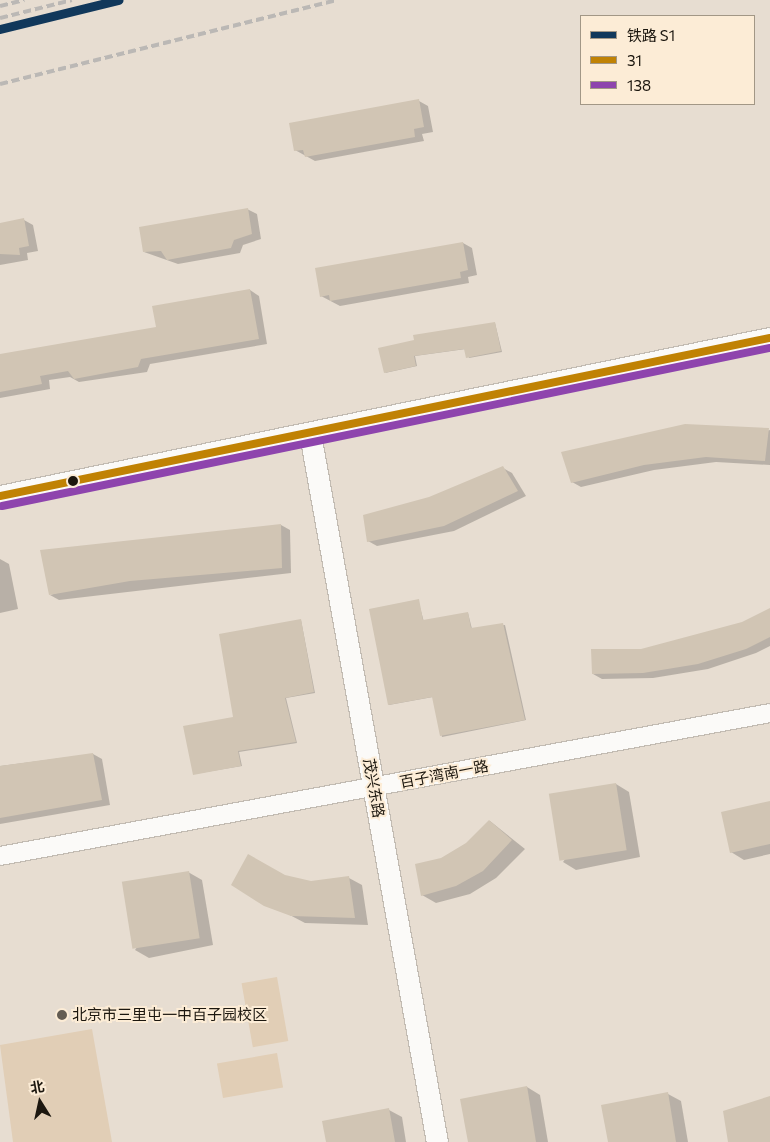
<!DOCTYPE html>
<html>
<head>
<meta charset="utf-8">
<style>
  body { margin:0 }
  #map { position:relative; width:770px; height:1142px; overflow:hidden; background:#e7ddd1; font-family:Commissioner,"Noto Sans SC",sans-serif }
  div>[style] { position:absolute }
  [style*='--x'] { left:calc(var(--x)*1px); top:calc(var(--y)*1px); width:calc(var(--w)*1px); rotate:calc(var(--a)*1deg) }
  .green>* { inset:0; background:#e1ceb6; transform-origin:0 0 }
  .shadow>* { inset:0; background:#0003 }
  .building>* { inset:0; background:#d1c5b4; transform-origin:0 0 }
  .roads { filter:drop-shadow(1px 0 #c2bbb2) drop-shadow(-1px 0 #c2bbb2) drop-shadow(0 1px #c2bbb2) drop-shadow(0 -1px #c2bbb2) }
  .minor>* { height:18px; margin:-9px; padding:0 9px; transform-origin:9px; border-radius:9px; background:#fbfaf8 }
  .tertiary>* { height:21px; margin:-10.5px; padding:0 10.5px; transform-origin:10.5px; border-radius:10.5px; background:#fbfaf8 }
  .rail>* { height:4px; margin-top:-2px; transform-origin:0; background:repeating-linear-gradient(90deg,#bbb8b5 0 8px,transparent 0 12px) }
  .bus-1>* { height:8px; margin:-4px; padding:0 4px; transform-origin:4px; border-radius:4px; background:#c08204 }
  .bus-2>* { height:8px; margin:-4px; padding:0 4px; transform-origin:4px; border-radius:4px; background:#8e44ad }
  .rail-1>* { height:9px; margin:-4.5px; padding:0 4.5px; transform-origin:4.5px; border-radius:4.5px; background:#11385b }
  .dots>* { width:14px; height:14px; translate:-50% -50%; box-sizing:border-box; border:2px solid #fcecd6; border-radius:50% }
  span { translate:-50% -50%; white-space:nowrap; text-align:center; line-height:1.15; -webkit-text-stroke:4px #fcecd6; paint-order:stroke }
  .street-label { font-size:15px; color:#1c170f }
  .poi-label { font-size:15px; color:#1c170f }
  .left { translate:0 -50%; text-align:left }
  .legend { position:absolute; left:580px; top:15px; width:175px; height:90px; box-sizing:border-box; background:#fcecd6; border:1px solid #a29786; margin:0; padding:6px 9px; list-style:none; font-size:15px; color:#1c170f }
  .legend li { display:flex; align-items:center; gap:10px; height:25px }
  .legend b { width:25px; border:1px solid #a29786 }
  .north { position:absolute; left:15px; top:1077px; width:50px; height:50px; -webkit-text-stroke:4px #fcecd6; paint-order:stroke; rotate:350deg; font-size:14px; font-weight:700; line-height:20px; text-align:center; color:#1c170f }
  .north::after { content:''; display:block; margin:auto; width:18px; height:22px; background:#1c170f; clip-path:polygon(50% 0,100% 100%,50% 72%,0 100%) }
</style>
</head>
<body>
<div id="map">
  <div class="green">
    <div style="left:277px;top:977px;width:65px;height:36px;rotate:80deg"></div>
    <div style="clip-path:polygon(92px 1029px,112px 1142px,13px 1142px,0 1045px)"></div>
    <div style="left:277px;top:1053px;width:35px;height:61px;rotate:80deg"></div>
  </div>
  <div class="shadow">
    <div style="clip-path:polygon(419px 101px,428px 106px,433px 132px,422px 134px,424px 141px,315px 161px,295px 150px)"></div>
    <div style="clip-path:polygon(247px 209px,257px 214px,261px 239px,243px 245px,240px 253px,178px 264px,144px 252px)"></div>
    <div style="clip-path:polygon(24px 220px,33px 225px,38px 251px,27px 253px,28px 260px,0 265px,0 224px)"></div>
    <div style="clip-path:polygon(463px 243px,472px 248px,477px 275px,468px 277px,469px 283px,340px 306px,321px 296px)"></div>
    <div style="clip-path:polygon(250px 290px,259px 296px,267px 344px,150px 364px,147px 372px,79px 382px,70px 377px,49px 380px,50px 389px,0 398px,0 356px,157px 328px)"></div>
    <div style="clip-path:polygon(495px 323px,502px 352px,469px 358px,466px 349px,415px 356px,417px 366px,385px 373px,415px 341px)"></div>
    <div style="clip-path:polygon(770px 430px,770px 465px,716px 462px,654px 470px,581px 487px,572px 482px)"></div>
    <div style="clip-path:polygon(503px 468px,512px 473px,526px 496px,454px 531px,377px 546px,368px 541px,430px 499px)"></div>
    <div style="clip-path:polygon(281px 525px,290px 530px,291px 573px,59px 600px,50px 595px)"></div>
    <div style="clip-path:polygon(0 559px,9px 564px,18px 609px,0 613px)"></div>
    <div style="clip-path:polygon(418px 600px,424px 622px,468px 613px,472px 629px,505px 625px,526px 720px,442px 737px,433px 697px,389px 705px)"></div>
    <div style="clip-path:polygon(770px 609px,770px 646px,756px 653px,708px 669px,653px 678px,602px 679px,593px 674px,742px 624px)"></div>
    <div style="clip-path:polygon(301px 620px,315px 693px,286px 698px,297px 743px,239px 752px,242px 766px,194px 774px)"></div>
    <div style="clip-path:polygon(93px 754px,102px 759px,110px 805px,0 824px,0 766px)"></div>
    <div style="clip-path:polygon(616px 784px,629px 792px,640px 857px,576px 870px,563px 862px)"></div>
    <div style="clip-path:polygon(770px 802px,770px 854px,744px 860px,731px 852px)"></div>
    <div style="clip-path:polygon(490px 821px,525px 849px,496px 878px,470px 894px,436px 903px,422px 895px,442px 859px,467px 844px)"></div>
    <div style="clip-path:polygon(188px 872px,202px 880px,213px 945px,149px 958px,135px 950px)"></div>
    <div style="clip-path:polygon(285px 876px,311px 883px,349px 878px,362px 885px,368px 925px,305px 923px,246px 892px)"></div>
    <div style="clip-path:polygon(527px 1087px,540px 1095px,548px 1142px,469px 1142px)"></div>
    <div style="clip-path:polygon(668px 1094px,681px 1101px,688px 1142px,609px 1142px)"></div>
    <div style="clip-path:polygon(389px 1110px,402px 1117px,406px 1142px,327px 1142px)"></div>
  </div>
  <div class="building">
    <div style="clip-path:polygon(419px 99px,424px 127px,414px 129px,415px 137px,305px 157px,303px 150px,294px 151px,289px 123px)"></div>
    <div style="clip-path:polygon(248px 208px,252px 234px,234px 240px,231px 248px,167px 260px,161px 251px,143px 252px,139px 227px)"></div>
    <div style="clip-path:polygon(24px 218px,29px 246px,19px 248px,20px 255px,0 254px,0 223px)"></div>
    <div style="clip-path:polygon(463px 242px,468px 270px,460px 272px,461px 278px,330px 301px,329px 295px,320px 297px,315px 268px)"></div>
    <div style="clip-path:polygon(250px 289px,259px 339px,141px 359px,138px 367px,74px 379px,68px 371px,40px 376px,42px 384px,0 392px,0 354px,156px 327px,152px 306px)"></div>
    <div style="clip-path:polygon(495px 322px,501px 351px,466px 358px,464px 349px,414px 356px,416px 366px,384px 373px,378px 348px,414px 340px,413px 335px)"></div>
    <div style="clip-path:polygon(685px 424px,769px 428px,765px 461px,706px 457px,644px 465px,571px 483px,561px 452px)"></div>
    <div style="clip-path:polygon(503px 466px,518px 491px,444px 526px,367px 542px,363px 515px,429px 497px)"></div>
    <div style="clip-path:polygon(281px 524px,282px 568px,130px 581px,49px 595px,40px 550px)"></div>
    <div style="clip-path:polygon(419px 599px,423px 620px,468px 612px,471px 628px,503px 623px,525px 720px,440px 736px,432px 697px,388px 705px,369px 609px)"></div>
    <div style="clip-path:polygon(770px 608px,770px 637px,746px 649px,698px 664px,643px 673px,592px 674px,591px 649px,641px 649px,742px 622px)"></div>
    <div style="clip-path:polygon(301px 619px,314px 692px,285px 698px,296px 742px,238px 751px,241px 766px,193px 775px,183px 726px,233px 717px,219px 634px)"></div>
    <div style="clip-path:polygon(93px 753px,102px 800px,0 818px,0 766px)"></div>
    <div style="left:616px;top:783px;width:68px;height:68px;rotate:81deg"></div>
    <div style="clip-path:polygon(770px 801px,770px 844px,730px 853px,721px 812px)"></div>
    <div style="clip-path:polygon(489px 820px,512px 840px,483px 871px,456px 886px,421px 896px,415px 864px,441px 858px,466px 843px)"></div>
    <div style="clip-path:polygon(248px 854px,285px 875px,311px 881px,349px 876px,355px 918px,291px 916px,264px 906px,231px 885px)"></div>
    <div style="left:189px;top:871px;width:68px;height:68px;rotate:81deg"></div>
    <div style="clip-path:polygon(527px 1086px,536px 1142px,468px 1142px,460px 1099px)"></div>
    <div style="clip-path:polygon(668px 1092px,676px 1142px,608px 1142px,601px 1105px)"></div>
    <div style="clip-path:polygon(770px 1096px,770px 1142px,728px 1142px,723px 1111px)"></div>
    <div style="clip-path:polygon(389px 1108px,395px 1142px,326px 1142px,322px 1121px)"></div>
  </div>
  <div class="roads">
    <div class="minor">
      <div style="--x:0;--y:856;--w:783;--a:-10.52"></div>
    </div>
    <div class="tertiary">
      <div style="--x:310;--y:434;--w:719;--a:79.83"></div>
      <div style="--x:0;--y:496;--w:786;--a:-11.6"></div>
    </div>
  </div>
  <div class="rail">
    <div style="--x:0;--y:6;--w:25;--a:-14"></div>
    <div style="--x:0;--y:18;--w:74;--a:-14"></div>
    <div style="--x:0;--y:84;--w:347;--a:-14"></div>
  </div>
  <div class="bus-1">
    <div style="--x:0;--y:496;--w:786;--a:-11.6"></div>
  </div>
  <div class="bus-2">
    <div style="--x:2;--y:506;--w:784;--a:-11.63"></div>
  </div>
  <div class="rail-1">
    <div style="--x:0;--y:29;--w:122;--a:-13.8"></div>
  </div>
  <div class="dots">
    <div style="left:73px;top:481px;background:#1c170f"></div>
    <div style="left:62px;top:1015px;background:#635c53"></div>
  </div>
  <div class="street-label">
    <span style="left:444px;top:774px;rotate:-11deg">百子湾南一路</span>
    <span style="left:374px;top:788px;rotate:80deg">茂兴东路</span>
  </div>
  <div class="poi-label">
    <span class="left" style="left:72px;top:1015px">北京市三里屯一中百子园校区</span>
  </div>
  <ul class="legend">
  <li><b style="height:6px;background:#11385b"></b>铁路 S1</li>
  <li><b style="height:6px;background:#c08204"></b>31</li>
  <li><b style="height:6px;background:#8e44ad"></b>138</li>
  </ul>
  <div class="north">北</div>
</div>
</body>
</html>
